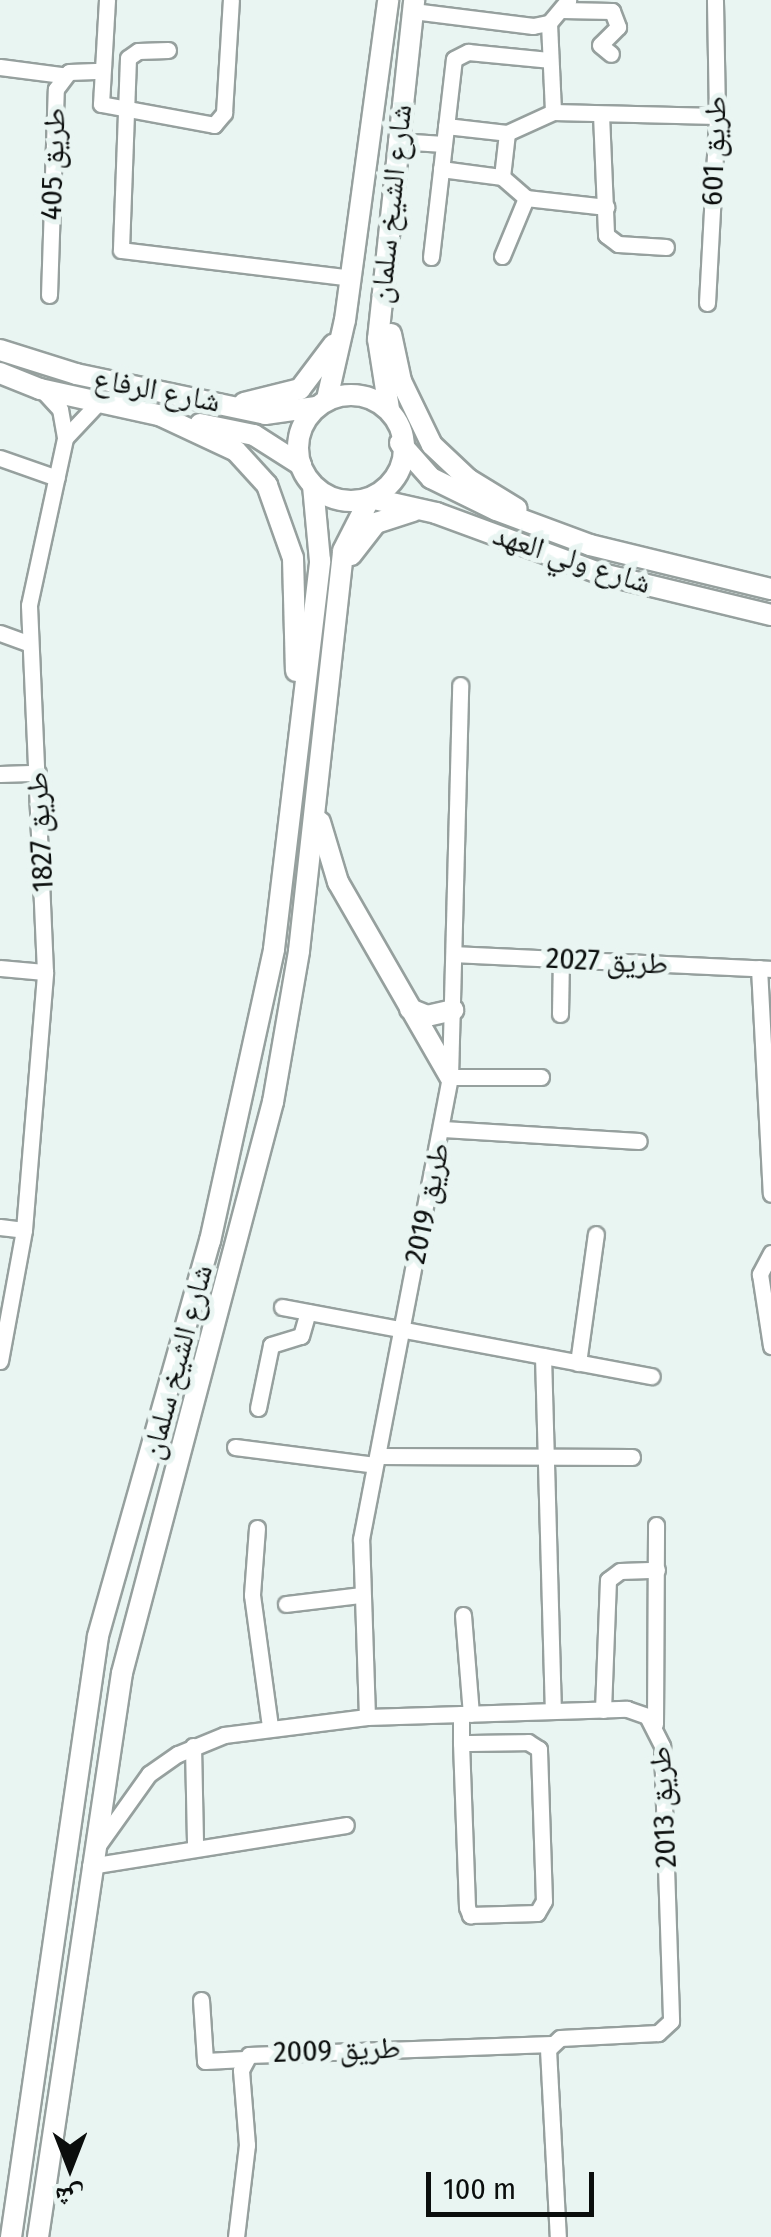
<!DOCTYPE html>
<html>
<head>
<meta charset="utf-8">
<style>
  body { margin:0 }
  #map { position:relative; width:771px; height:2237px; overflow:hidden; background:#e9f5f2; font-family:"Fira Sans Condensed","Noto Naskh Arabic",sans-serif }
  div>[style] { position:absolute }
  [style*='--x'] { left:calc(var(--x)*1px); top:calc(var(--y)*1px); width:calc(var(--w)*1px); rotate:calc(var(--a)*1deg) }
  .roads { filter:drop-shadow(2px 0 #96a09e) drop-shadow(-2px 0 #96a09e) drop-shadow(0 2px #96a09e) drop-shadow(0 -2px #96a09e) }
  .minor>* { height:15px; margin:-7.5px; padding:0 7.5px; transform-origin:7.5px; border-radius:7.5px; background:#fff }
  .major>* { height:20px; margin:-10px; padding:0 10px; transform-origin:10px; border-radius:10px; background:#fff }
  .major>.ring { margin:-10px; padding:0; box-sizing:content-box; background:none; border:20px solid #fff; border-radius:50% }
  span { translate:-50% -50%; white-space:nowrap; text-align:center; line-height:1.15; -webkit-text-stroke:10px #e9f5f2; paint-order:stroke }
  .street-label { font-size:30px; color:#0b0e0d }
  .north { position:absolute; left:20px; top:2117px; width:100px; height:100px; -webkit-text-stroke:8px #e9f5f2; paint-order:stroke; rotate:180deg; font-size:28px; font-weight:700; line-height:40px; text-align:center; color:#0b0e0d }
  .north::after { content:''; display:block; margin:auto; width:35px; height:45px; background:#0b0e0d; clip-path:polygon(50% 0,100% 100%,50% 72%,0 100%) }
  .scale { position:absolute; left:426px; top:2172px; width:168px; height:45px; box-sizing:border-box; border:5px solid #0b0e0d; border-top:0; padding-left:12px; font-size:30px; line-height:35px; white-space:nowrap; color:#0b0e0d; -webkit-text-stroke:8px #e9f5f2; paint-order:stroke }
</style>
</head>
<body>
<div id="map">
  <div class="roads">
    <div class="minor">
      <div style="--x:107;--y:0;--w:104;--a:93.3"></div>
      <div style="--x:101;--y:104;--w:115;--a:10.5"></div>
      <div style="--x:214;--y:125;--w:16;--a:-50"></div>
      <div style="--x:224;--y:113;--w:113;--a:-86.5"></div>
      <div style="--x:562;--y:10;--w:50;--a:1.1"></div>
      <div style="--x:612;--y:11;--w:17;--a:69"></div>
      <div style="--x:618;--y:27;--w:25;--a:135"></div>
      <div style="--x:600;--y:45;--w:14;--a:39"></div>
      <div style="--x:413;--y:11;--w:121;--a:7.1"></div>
      <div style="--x:533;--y:26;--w:16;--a:-11"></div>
      <div style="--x:549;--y:23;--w:30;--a:-50"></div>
      <div style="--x:549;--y:23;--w:89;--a:87.4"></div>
      <div style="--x:168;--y:50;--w:30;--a:178"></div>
      <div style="--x:138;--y:51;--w:12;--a:145"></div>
      <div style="--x:128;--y:58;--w:192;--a:92.1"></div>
      <div style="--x:121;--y:250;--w:232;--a:6.9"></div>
      <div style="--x:0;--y:67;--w:63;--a:7.4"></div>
      <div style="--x:601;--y:114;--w:121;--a:87.6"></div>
      <div style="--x:606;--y:235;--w:15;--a:37"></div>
      <div style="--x:618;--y:244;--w:48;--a:3.6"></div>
      <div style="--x:446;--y:126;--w:61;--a:6.5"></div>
      <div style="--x:507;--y:133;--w:51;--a:-24.5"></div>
      <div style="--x:553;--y:112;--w:164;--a:1.4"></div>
      <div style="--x:507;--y:133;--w:44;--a:96.5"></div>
      <div style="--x:502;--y:177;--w:32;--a:41"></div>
      <div style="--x:526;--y:198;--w:81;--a:6.4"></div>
      <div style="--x:396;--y:141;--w:48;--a:3.6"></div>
      <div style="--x:441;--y:169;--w:62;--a:7.5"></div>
      <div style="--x:502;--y:256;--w:63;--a:-67.5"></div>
      <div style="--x:431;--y:257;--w:199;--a:-83.4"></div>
      <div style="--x:454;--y:59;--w:16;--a:-27"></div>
      <div style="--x:468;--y:52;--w:81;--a:5.6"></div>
      <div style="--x:49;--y:295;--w:206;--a:-88.1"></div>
      <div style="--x:56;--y:89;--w:21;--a:-53"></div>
      <div style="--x:69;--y:72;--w:33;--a:-2"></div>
      <div style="--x:707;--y:303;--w:187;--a:-86.9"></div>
      <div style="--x:717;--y:116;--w:116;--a:-91"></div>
      <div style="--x:43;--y:391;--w:25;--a:47"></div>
      <div style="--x:60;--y:409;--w:29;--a:80"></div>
      <div style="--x:65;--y:438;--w:48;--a:-46.7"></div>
      <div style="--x:0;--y:458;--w:60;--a:19.3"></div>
      <div style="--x:0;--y:633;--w:30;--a:20"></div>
      <div style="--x:0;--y:774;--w:38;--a:-2"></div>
      <div style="--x:454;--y:954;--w:317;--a:2.7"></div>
      <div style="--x:0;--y:968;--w:45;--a:5.1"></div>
      <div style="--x:759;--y:968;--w:226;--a:87"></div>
      <div style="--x:560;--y:1014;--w:55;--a:-89"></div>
      <div style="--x:450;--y:1077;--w:91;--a:0"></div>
      <div style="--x:443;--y:1129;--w:196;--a:3.5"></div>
      <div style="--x:0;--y:1227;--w:24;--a:7"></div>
      <div style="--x:771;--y:1253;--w:24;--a:118"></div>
      <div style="--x:760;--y:1274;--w:73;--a:81.3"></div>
      <div style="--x:282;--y:1307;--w:376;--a:10.6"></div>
      <div style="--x:543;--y:1356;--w:355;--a:88.4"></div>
      <div style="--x:0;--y:1361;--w:133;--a:-79.6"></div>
      <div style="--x:24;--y:1230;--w:259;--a:-85.3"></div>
      <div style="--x:45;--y:972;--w:367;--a:-92.5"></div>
      <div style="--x:29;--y:605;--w:171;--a:-77.8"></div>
      <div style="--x:578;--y:1363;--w:130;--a:-82.1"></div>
      <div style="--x:258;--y:1408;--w:64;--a:-78.3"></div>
      <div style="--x:271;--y:1345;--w:31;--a:-17"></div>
      <div style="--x:301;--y:1336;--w:25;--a:-74"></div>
      <div style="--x:235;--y:1447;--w:141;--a:7.3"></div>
      <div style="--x:378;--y:1456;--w:254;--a:0.2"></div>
      <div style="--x:257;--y:1528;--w:67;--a:94.3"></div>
      <div style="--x:252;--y:1595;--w:132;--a:82.2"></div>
      <div style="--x:286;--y:1604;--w:75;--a:-6.9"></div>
      <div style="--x:463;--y:1615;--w:99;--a:85.4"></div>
      <div style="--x:603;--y:1710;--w:130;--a:-87.8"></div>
      <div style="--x:608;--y:1580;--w:15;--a:-37"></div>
      <div style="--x:620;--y:1571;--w:37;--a:-2"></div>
      <div style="--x:461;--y:1714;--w:29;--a:90"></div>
      <div style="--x:461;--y:1743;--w:164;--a:87.9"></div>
      <div style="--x:467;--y:1907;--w:9;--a:69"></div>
      <div style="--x:470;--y:1915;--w:67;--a:-1.7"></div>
      <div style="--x:537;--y:1913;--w:14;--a:-60"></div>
      <div style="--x:544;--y:1901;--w:152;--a:-91.9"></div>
      <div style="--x:539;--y:1749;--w:13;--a:-148"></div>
      <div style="--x:528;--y:1742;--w:67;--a:179.1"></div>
      <div style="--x:367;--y:1717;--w:178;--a:-91.9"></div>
      <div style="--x:361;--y:1539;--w:470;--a:-79.1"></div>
      <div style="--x:450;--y:1077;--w:392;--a:-88.5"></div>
      <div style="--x:655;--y:1724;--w:199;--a:-89.7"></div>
      <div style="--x:193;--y:1746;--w:98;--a:88.8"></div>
      <div style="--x:99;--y:1844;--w:86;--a:-54.5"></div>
      <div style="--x:149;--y:1774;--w:35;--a:-35"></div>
      <div style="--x:178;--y:1754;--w:50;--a:-22.4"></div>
      <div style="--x:224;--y:1735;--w:144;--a:-7.2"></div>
      <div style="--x:367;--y:1717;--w:260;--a:-1.8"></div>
      <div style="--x:627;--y:1709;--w:21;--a:19"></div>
      <div style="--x:647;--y:1716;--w:34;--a:63"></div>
      <div style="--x:662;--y:1746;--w:275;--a:88.1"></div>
      <div style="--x:671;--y:2021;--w:18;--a:137"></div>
      <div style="--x:658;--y:2033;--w:98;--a:177.1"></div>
      <div style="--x:560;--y:2038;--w:16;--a:137"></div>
      <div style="--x:548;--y:2049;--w:188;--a:87"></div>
      <div style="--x:90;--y:1866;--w:259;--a:-9.1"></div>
      <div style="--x:201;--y:2000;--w:61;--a:86.2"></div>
      <div style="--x:205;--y:2061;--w:40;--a:-2.9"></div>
      <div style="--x:236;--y:2237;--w:93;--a:-83.2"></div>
      <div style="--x:247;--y:2145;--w:75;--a:-94.6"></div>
      <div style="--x:241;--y:2070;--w:17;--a:-62"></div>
      <div style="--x:249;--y:2055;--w:302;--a:-2.1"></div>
    </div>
    <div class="major">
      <div style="--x:391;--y:334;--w:48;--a:78"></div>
      <div style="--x:401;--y:381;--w:71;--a:64.2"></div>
      <div style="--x:432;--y:445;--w:50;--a:43.4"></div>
      <div style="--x:468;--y:479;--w:57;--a:31.5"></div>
      <div style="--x:0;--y:350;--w:80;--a:17.5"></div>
      <div style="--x:76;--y:374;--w:193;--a:11.9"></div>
      <div style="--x:265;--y:414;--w:50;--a:-8"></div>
      <div style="--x:0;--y:373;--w:43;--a:21.8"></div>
      <div style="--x:40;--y:389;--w:135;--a:12.4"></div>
      <div class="ring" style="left:298px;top:395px;width:86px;height:86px"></div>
      <div style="--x:327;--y:399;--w:81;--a:-77.2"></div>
      <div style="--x:345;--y:320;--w:323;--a:-82.3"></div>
      <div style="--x:244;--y:403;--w:58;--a:-14"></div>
      <div style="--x:300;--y:389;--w:56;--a:-52.9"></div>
      <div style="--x:389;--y:409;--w:71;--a:-98.9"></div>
      <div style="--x:378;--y:339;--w:341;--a:-83.9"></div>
      <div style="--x:159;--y:415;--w:85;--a:25.1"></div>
      <div style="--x:236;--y:451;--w:46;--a:47.6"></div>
      <div style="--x:267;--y:485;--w:77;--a:70.4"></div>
      <div style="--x:293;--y:558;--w:113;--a:88.5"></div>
      <div style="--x:200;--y:424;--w:55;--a:11.5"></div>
      <div style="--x:254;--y:435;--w:56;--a:32.6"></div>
      <div style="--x:400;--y:443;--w:47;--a:48.5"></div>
      <div style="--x:431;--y:478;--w:72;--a:26.2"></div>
      <div style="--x:496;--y:510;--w:100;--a:20.4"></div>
      <div style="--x:590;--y:545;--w:186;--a:13.7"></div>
      <div style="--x:374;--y:499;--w:64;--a:12.7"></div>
      <div style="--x:436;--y:513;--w:177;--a:20.2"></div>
      <div style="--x:602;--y:574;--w:174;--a:13.6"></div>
      <div style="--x:351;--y:555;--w:41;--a:-52"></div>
      <div style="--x:376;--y:523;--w:39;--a:-18"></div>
      <div style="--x:320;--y:822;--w:63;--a:73.3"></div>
      <div style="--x:338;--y:882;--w:225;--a:60.1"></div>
      <div style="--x:410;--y:1009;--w:18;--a:22"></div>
      <div style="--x:427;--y:1016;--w:27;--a:-13"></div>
      <div style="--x:11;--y:2237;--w:607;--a:-81.76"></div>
      <div style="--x:98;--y:1636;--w:411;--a:-74.2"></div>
      <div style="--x:210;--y:1241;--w:299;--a:-77.6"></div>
      <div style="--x:274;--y:949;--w:391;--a:-83.2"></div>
      <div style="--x:320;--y:561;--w:76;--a:-95.3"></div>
      <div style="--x:38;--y:2237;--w:570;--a:-81.53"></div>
      <div style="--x:122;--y:1673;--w:591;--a:-75.19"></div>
      <div style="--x:273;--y:1102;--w:153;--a:-80.2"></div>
      <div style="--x:299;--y:951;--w:402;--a:-83.7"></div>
      <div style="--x:343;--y:551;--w:55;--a:-63"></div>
    </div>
  </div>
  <div class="street-label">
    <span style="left:714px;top:151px;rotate:-88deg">طريق 601</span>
    <span style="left:53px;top:164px;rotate:-88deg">طريق 405</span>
    <span style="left:391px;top:204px;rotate:-84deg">شارع الشيخ سلمان</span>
    <span style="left:157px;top:390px;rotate:11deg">شارع الرفاع</span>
    <span style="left:572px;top:559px;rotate:18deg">شارع ولي العهد</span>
    <span style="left:40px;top:832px;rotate:-93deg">طريق 1827</span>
    <span style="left:607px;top:961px;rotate:3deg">طريق 2027</span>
    <span style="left:427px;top:1203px;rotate:-78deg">طريق 2019</span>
    <span style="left:177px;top:1362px;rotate:-75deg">شارع الشيخ سلمان</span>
    <span style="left:663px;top:1807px;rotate:-93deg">طريق 2013</span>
    <span style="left:337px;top:2050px;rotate:-2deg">طريق 2009</span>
  </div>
  <div class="north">ش</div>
  <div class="scale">100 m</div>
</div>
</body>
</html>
